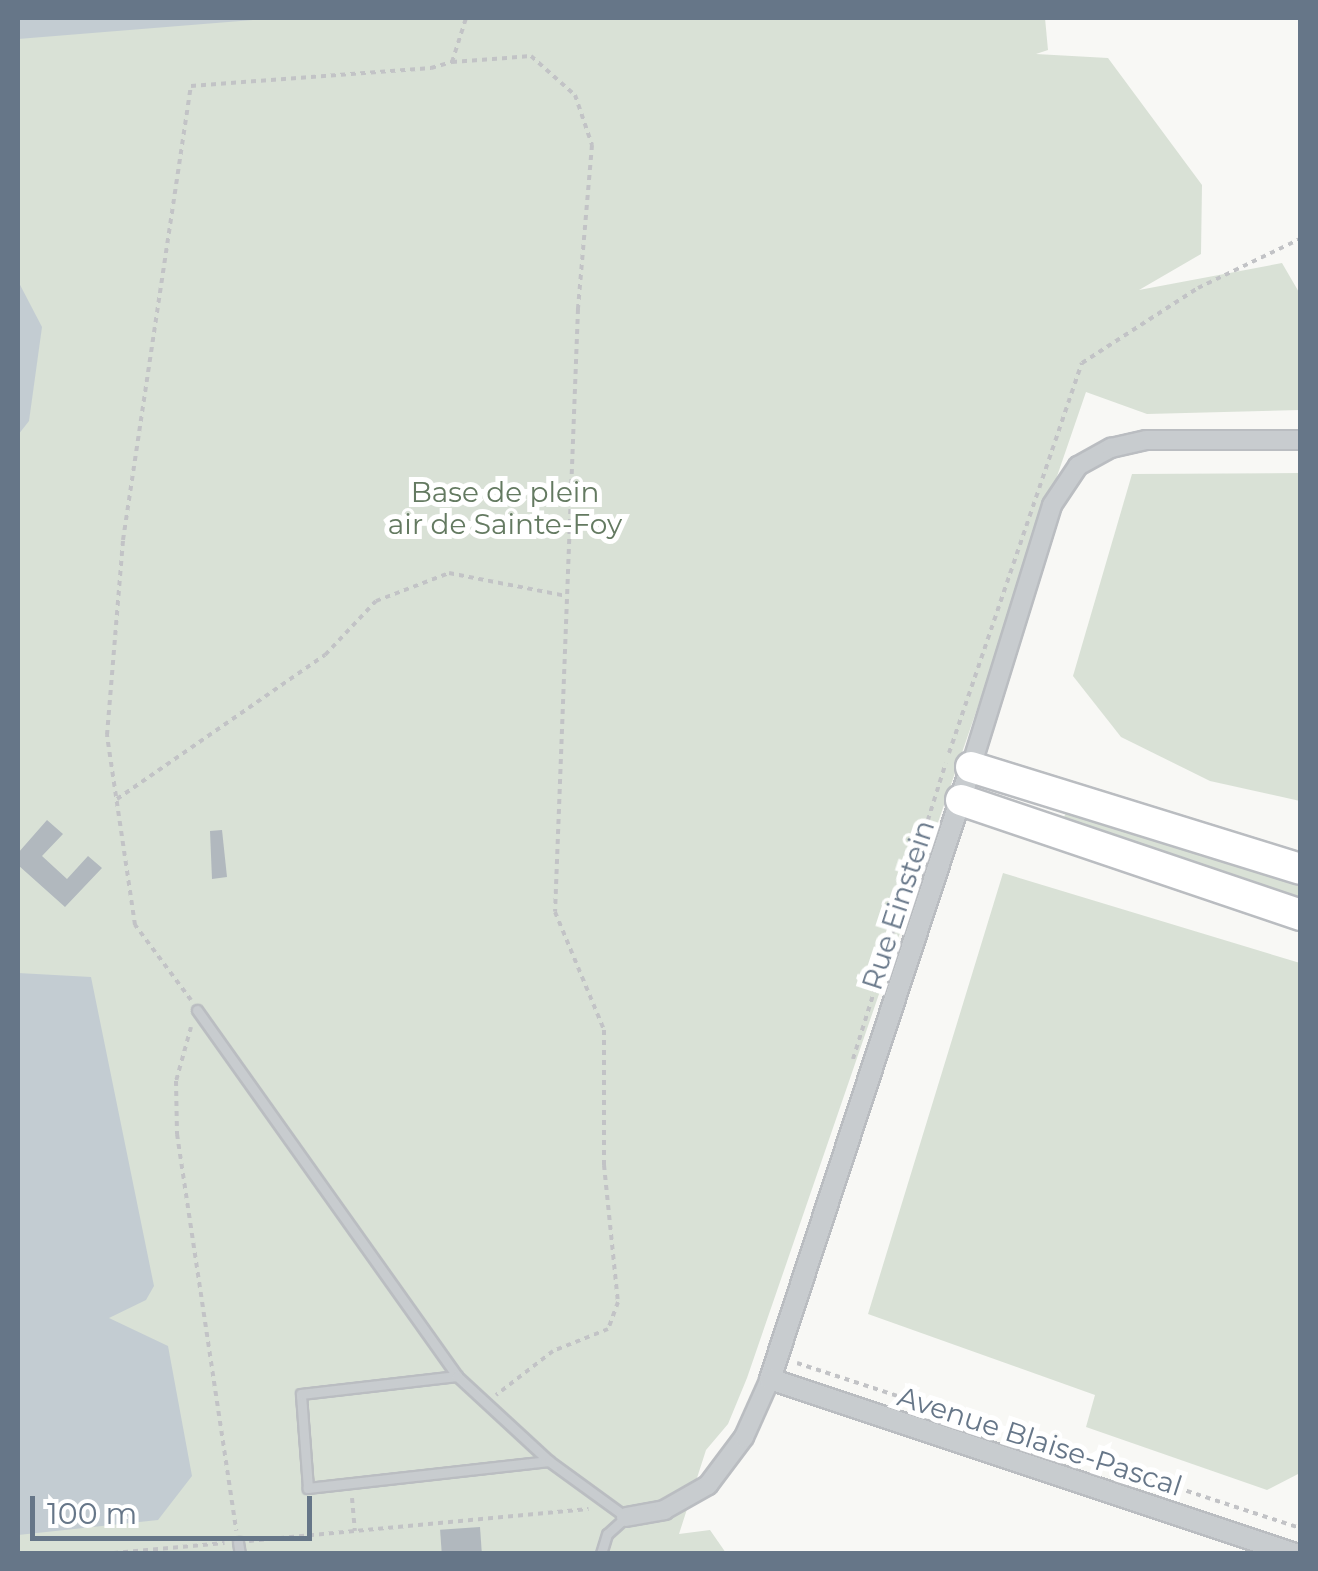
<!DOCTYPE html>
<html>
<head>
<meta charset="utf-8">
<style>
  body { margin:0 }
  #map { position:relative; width:1318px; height:1571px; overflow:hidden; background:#f8f8f5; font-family:Montserrat,sans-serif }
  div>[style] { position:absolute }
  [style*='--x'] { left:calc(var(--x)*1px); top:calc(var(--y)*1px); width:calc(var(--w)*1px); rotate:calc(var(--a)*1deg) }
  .green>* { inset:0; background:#d9e1d6 }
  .water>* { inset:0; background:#c3ccd2 }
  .building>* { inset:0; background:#b1b8be; transform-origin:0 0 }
  .path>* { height:4px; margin-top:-2px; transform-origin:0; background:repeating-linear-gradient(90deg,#c2c3c6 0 5px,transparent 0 10px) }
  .roads { filter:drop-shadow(2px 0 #babdc1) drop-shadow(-2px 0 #babdc1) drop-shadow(0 2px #babdc1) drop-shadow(0 -2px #babdc1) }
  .service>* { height:9px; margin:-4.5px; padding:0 4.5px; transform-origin:4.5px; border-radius:4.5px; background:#c8cccf }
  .minor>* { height:18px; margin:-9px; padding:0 9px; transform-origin:9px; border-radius:9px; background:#c8cccf }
  .tertiary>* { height:20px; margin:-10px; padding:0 10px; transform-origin:10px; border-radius:10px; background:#c8cccf }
  .motorway>* { height:30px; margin:-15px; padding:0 15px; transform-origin:15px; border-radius:15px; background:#fff }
  span { translate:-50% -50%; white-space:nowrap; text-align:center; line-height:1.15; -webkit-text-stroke:10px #fff; paint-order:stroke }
  .park-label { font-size:28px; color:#647a61 }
  .street-label { font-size:28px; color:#667688 }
  .frame { position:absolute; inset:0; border:20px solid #667688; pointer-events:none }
  .scale { position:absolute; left:30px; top:1496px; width:282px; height:45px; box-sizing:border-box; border:5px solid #667688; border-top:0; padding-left:12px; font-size:30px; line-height:35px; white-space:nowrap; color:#667688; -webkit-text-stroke:8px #fff; paint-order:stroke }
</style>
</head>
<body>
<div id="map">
  <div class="green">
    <div style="clip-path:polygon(18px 18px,1045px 18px,1048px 50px,1036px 54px,1108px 58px,1202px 185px,1201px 254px,1139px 290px,1282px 263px,1300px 294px,1300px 410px,1147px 414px,1086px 392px,747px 1378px,728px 1424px,706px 1450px,679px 1534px,710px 1530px,726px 1553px,18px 1553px)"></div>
    <div style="clip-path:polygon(1300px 473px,1300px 801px,1210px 781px,1121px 737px,1073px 676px,1132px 474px)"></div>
    <div style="clip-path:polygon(1067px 810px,1300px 882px,1300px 901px,1062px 822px)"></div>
    <div style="clip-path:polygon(1003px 873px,1300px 963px,1300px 1473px,1267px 1490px,1086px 1427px,1095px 1395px,868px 1314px)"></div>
  </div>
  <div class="water">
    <div style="clip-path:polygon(18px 18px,276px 18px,18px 39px)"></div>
    <div style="clip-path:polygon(18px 281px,42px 327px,29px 421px,18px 435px)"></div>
    <div style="clip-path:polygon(18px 973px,91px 977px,154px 1286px,146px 1300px,109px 1318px,168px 1346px,192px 1476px,158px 1520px,18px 1535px)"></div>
  </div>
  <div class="building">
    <div style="clip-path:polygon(47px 820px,63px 834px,42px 856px,67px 879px,88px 856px,102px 868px,65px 907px,18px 865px,18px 853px)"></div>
    <div style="clip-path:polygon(222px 830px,227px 877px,212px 879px,210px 831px)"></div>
    <div style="left:480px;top:1527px;width:27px;height:40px;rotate:86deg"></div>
  </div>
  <div class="path">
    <div style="--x:452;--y:62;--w:79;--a:-4.3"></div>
    <div style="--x:531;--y:56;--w:59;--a:41.6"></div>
    <div style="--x:575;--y:95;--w:53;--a:71.2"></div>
    <div style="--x:592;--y:145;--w:165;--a:94.9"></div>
    <div style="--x:578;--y:309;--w:603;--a:92.18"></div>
    <div style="--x:555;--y:912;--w:128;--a:67.4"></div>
    <div style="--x:604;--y:1030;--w:135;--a:90"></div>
    <div style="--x:604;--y:1165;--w:138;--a:84.2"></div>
    <div style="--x:618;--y:1302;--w:29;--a:110"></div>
    <div style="--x:608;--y:1329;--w:59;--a:158.2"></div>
    <div style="--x:553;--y:1351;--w:72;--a:142.3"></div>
    <div style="--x:949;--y:753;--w:412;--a:-71.2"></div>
    <div style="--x:1082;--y:363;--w:138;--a:-32.9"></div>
    <div style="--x:1198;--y:288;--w:113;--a:-25.7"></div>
    <div style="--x:117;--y:799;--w:253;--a:-34.7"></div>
    <div style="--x:325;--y:655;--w:74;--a:-46.6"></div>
    <div style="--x:376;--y:601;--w:78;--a:-21"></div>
    <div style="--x:449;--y:573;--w:119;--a:11.1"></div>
    <div style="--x:191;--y:1000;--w:94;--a:-126.7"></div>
    <div style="--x:135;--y:925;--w:192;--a:-98.4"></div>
    <div style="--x:107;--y:735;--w:196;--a:-85.3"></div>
    <div style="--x:123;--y:540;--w:459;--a:-81.5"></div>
    <div style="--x:191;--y:86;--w:241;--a:-4.3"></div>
    <div style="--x:431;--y:68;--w:22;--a:-16"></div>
    <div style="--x:452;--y:62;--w:46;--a:-72.3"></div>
    <div style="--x:191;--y:1027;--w:56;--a:105.5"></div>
    <div style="--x:176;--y:1081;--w:53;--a:88.9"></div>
    <div style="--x:177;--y:1134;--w:401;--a:81.5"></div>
    <div style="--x:853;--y:1059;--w:310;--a:-72.6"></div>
    <div style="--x:797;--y:1363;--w:529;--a:18.16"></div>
    <div style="--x:352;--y:1498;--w:33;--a:85"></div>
    <div style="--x:249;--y:1541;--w:341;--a:-5.4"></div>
    <div style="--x:103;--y:1554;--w:122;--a:-5.2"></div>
  </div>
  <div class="roads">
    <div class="service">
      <div style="--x:197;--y:1010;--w:449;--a:54.6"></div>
      <div style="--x:549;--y:1461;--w:243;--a:173.6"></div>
      <div style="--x:308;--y:1488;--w:94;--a:-94.3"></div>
      <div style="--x:301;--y:1394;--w:157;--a:-6.6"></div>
      <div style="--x:457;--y:1376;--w:125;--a:42.7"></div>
      <div style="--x:549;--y:1461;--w:95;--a:36"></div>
      <div style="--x:626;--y:1517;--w:25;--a:138"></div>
      <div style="--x:607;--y:1534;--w:21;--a:107"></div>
      <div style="--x:238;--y:1542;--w:12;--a:81"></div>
    </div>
    <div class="minor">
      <div style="--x:971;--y:767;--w:274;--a:-72.8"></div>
      <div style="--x:1052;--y:505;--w:47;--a:-56.3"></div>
      <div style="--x:1078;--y:466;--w:38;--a:-29"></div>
      <div style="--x:1111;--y:448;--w:36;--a:-13"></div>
      <div style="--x:1146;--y:440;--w:154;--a:0"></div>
      <div style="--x:626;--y:1517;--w:39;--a:-10"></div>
      <div style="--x:664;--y:1510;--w:51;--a:-29.6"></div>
      <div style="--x:708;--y:1485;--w:60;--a:-53.1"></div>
      <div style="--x:744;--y:1437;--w:64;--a:-65.9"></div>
    </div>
    <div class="tertiary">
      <div style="--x:971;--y:767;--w:644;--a:108.18"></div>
      <div style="--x:770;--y:1379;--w:553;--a:18.43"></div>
    </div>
    <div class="motorway">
      <div style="--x:971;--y:767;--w:344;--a:17.2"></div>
      <div style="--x:961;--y:800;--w:358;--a:18.7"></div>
    </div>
  </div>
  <div class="park-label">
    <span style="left:505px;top:508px">Base de plein<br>air de Sainte-Foy</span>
  </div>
  <div class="street-label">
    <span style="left:898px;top:905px;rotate:-72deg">Rue Einstein</span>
    <span style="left:1040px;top:1441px;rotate:18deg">Avenue Blaise-Pascal</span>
  </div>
  <div class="frame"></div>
  <div class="scale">100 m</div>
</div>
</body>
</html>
